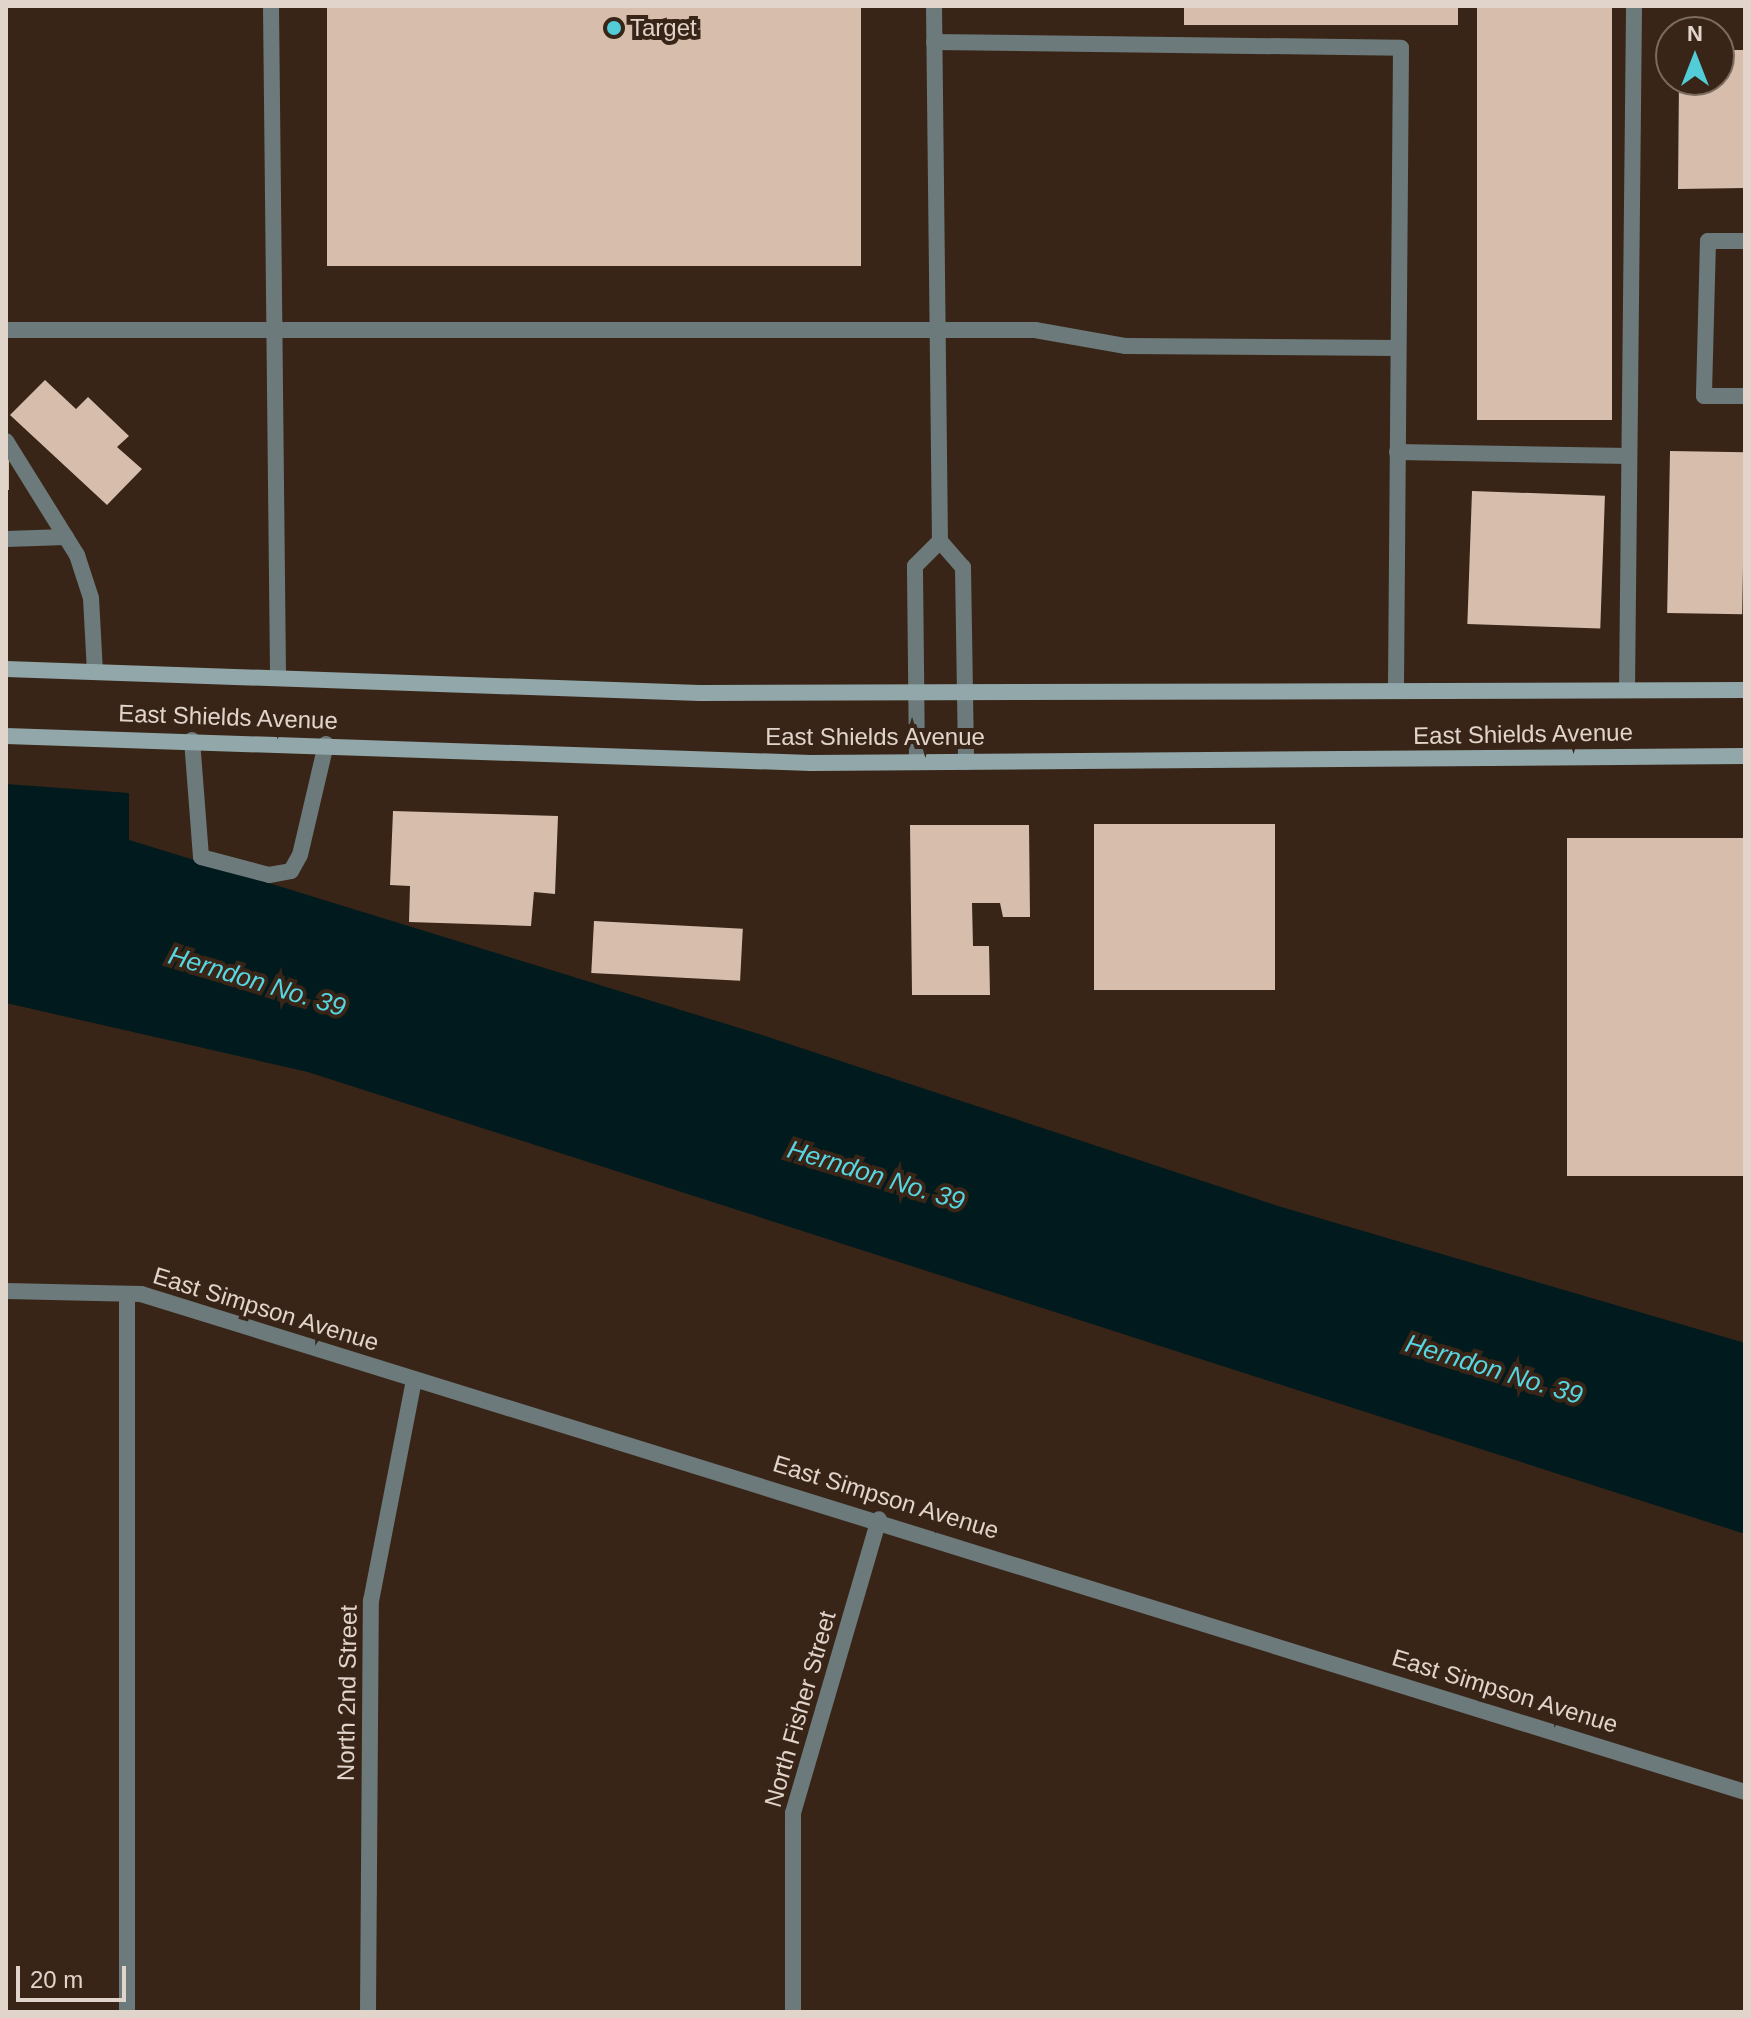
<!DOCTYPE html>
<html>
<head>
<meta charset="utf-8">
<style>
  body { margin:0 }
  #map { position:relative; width:1751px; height:2018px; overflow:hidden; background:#382517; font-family:Helvetica,sans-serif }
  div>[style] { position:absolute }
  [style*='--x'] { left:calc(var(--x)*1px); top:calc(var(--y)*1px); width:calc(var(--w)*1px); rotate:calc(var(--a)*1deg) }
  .water>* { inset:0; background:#011a1d }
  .building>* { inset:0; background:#d7beac; transform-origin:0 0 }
  .lane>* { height:16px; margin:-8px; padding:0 8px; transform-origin:8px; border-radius:8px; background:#6c7a7b }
  .street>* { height:16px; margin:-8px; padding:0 8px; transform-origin:8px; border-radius:8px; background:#6c7a7b }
  .secondary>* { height:16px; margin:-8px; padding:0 8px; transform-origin:8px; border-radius:8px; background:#91a7a9 }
  .dots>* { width:22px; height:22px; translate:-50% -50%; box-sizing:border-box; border:4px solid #382517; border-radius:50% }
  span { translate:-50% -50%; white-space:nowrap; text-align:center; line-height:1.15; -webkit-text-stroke:8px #382517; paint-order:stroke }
  .poi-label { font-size:24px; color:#e1d4cb }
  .left { translate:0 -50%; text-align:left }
  .street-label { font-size:24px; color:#e1d4cb }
  .water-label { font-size:26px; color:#56d6e2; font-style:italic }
  .frame { position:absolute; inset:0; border:8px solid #e1d4cb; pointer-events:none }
  .north { position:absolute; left:1655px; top:16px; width:80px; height:80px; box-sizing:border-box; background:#382517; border:2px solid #7c6b5f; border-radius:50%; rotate:0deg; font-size:22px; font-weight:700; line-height:32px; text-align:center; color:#e1d4cb }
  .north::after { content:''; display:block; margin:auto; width:28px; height:36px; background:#52ccd6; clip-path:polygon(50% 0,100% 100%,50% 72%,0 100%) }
  .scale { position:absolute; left:16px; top:1966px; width:110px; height:36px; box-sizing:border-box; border:4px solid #e1d4cb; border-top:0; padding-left:10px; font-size:24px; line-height:28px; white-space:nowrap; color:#e1d4cb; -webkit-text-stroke:6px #382517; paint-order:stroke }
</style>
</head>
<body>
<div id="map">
  <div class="water">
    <div style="clip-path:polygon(6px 784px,129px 793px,129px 840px,762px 1035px,1278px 1206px,1745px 1343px,1745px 1534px,308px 1072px,6px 1003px)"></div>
  </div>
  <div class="building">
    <div style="left:327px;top:6px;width:534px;height:260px"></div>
    <div style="left:1184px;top:6px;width:274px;height:19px"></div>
    <div style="left:1477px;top:6px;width:135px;height:414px"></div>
    <div style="clip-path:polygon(1719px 50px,1745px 50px,1745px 188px,1678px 189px,1679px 80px,1719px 80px)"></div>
    <div style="clip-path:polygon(45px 380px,76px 409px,88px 397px,129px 436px,117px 447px,142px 469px,107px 505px,10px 415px)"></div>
    <div style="left:6px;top:450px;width:3px;height:40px"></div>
    <div style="left:1670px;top:451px;width:75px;height:162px;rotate:1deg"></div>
    <div style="left:1472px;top:491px;width:133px;height:133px;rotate:2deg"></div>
    <div style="clip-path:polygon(393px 811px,558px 816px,555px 894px,534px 892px,531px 926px,409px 922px,410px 886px,390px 885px)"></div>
    <div style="left:1094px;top:824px;width:181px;height:166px"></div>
    <div style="clip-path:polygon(910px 825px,1029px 825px,1030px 917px,1003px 917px,1000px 903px,972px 903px,973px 946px,989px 946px,990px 995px,912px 995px)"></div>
    <div style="left:1745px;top:838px;width:338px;height:178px;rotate:90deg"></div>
    <div style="left:594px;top:921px;width:149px;height:52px;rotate:3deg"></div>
  </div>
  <div class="lane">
    <div style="--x:271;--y:6;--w:672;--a:89.4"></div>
    <div style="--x:934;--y:6;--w:535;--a:89.36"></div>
    <div style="--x:934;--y:42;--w:467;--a:0.7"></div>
    <div style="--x:1401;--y:48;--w:642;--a:90.45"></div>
    <div style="--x:1745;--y:241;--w:37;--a:180"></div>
    <div style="--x:1708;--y:241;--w:155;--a:91.5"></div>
    <div style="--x:1704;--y:396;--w:41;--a:0"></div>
    <div style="--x:6;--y:330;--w:1029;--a:0"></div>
    <div style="--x:1035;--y:330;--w:91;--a:10.1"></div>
    <div style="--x:1125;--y:346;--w:273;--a:0.4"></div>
    <div style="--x:6;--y:441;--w:134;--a:58.1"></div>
    <div style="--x:77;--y:555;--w:45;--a:72"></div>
    <div style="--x:91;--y:598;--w:73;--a:86.9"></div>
    <div style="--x:1397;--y:452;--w:232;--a:1"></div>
    <div style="--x:6;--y:539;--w:60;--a:-1.9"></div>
    <div style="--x:1627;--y:690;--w:684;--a:-89.41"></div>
    <div style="--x:192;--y:740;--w:117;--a:85.6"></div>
    <div style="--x:201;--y:857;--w:70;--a:14.8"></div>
    <div style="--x:269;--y:875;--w:22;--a:-10"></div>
    <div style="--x:291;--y:871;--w:18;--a:-61"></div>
    <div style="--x:300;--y:855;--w:114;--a:-76.8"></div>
    <div style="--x:917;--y:762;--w:196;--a:-90.6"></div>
    <div style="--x:915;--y:566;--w:35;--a:-45"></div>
    <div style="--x:940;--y:541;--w:35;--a:49"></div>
    <div style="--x:963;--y:567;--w:195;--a:89.1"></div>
    <div style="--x:127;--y:2012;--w:718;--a:-90"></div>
  </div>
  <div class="street">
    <div style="--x:6;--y:1291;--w:135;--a:1.3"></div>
    <div style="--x:141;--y:1294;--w:1680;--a:17.25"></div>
    <div style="--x:368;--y:2012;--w:411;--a:-89.6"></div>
    <div style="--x:371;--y:1601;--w:226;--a:-79"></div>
    <div style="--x:793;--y:2012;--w:199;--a:-90"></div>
    <div style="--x:793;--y:1813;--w:306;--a:-73.7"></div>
  </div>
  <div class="secondary">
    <div style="--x:6;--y:669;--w:694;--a:1.98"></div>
    <div style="--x:700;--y:693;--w:1045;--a:-0.16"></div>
    <div style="--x:6;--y:736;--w:805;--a:1.92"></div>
    <div style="--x:811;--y:763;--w:934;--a:-0.43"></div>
  </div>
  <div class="dots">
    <div style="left:614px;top:28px;background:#52ccd6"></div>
  </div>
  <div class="poi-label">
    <span class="left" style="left:630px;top:28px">Target</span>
  </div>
  <div class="street-label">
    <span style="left:228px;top:717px;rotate:2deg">East Shields Avenue</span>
    <span style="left:1523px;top:734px;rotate:-1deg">East Shields Avenue</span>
    <span style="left:875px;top:737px">East Shields Avenue</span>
    <span style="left:266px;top:1309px;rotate:17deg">East Simpson Avenue</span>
    <span style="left:886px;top:1497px;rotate:17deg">East Simpson Avenue</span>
    <span style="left:1505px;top:1691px;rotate:17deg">East Simpson Avenue</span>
    <span style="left:347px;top:1693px;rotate:-89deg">North 2nd Street</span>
    <span style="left:800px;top:1709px;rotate:-74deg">North Fisher Street</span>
  </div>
  <div class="water-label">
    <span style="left:257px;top:982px;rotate:17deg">Herndon No. 39</span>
    <span style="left:876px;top:1176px;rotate:17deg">Herndon No. 39</span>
    <span style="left:1494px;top:1370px;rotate:17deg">Herndon No. 39</span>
  </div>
  <div class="frame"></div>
  <div class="north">N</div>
  <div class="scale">20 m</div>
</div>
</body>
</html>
